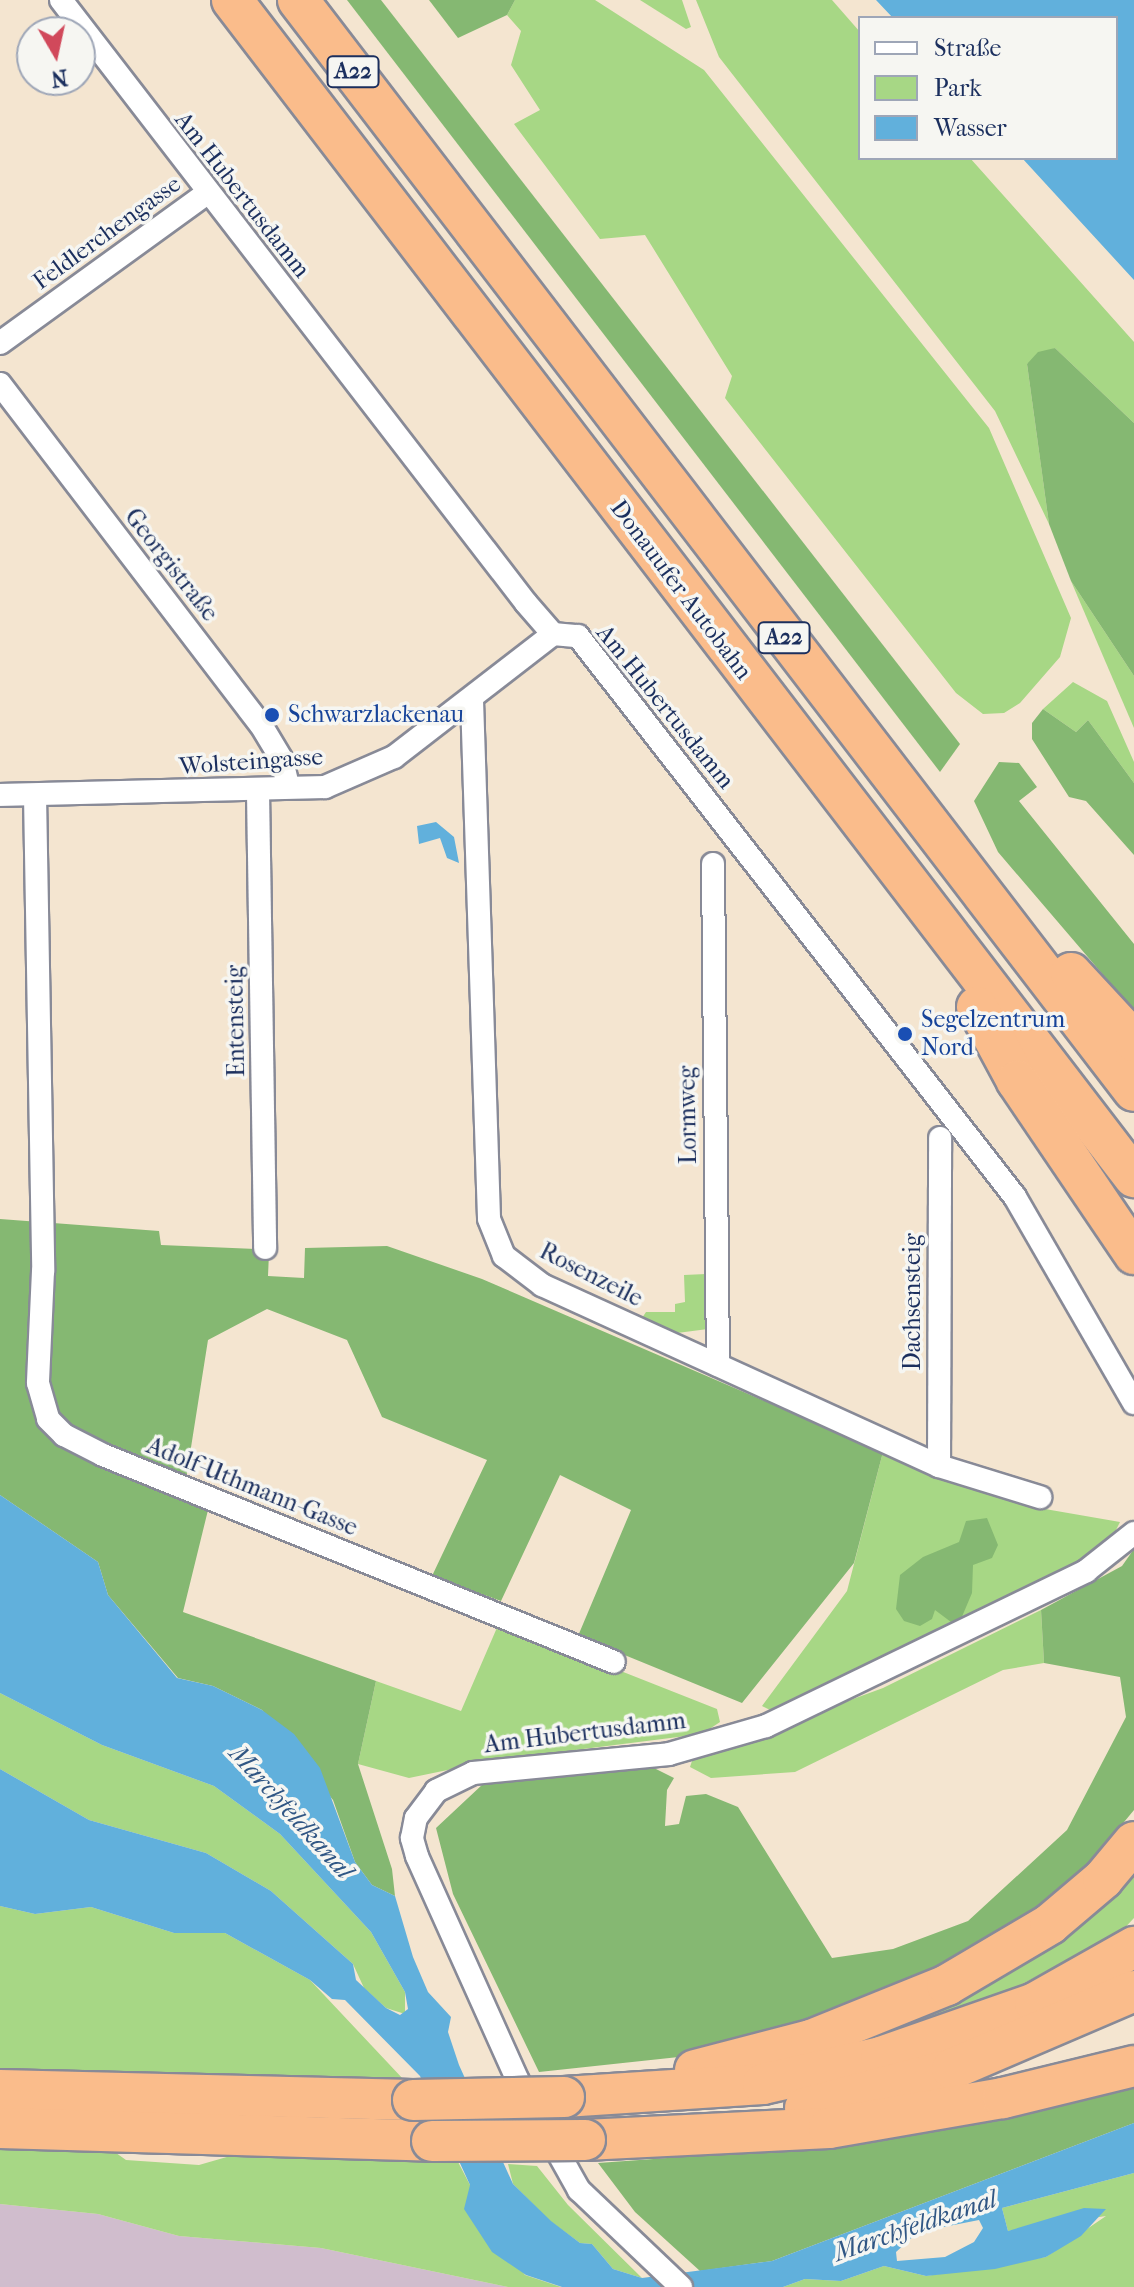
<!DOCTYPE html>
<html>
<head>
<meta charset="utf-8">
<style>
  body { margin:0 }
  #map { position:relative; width:1134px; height:2287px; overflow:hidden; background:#f4e5d0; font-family:"IM FELL French Canon",serif }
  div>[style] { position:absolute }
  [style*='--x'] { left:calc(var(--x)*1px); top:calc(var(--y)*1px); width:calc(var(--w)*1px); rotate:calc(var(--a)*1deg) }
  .industrial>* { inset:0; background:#d0bdcd }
  .green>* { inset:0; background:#a7d785 }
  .forest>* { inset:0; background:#85b872 }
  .water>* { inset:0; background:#61b0dc }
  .roads { filter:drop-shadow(2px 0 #888a97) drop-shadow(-2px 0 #888a97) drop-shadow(0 2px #888a97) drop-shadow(0 -2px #888a97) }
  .minor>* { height:22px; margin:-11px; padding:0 11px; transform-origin:11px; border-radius:11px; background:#fff }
  .motorway>* { height:40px; margin:-20px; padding:0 20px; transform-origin:20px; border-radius:20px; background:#fabc8b }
  .bridges { filter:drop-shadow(2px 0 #888a97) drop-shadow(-2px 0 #888a97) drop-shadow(0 2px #888a97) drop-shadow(0 -2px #888a97) }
  .motorway-bridge>* { height:40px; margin:-20px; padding:0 20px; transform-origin:20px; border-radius:20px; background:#fabc8b }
  .dots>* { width:22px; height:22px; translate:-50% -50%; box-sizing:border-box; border:4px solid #f6f6f2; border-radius:50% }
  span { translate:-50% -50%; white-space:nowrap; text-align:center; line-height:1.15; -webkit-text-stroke:7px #f6f6f2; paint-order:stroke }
  .shield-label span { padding:2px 6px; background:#f6f6f2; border:2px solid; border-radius:6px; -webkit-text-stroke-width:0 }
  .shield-label { font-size:22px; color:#1b2f5e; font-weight:700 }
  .street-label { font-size:24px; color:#1b2f5e }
  .transit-label { font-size:24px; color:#164399 }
  .left { translate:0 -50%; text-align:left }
  .water-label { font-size:26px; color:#305684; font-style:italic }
  .legend { position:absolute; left:858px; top:16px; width:260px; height:144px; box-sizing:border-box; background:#f6f6f2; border:2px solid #9ea6b7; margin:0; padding:10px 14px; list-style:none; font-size:24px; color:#1b2f5e }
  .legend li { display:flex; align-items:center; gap:16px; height:40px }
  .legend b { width:40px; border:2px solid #9ea6b7 }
  .north { position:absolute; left:16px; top:16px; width:80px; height:80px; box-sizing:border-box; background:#f6f6f2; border:2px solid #9ea6b7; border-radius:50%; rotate:171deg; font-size:22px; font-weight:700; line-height:32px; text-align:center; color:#1b2f5e }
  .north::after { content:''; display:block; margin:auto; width:28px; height:36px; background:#d1495b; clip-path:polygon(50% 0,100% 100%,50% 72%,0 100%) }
</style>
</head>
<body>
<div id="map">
  <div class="industrial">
    <div style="clip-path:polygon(0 2204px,98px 2214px,179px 2236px,321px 2248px,508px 2287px,0 2287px)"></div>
  </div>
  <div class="green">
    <div style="clip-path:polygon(515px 0,595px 0,704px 70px,989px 428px,1071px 618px,1060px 657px,1020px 703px,1004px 713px,983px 714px,956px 693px,725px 398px,732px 376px,645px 235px,600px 239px,514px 124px,540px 110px,511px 65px,521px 31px,507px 15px)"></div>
    <div style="clip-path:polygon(640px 0,682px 0,691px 27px,686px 29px)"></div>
    <div style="clip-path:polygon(696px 0,832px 0,860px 32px,860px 158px,970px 158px,1134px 342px,1134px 423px,1055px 348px,1027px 364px,1049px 524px,995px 411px,719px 57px)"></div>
    <div style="clip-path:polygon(1071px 581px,1134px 676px,1134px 728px,1106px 663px)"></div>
    <div style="clip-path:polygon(1073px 682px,1107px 701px,1134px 762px,1134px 783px,1088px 720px,1076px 732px,1043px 709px)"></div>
    <div style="clip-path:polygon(706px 1274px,708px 1329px,677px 1333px,642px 1318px,646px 1312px,675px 1312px,675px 1304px,685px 1302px,684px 1275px)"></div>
    <div style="clip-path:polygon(883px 1452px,942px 1478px,1045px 1509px,1120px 1522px,1109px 1544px,1091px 1556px,776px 1713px,762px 1706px,847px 1591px)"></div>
    <div style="clip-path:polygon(1041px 1610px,1044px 1663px,1003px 1670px,795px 1772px,711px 1778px,690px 1767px,693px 1758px,883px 1688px)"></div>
    <div style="clip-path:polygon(499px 1623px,717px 1709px,720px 1722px,702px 1734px,496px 1760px,409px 1778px,358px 1764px,376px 1681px,461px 1711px)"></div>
    <div style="clip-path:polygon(0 1693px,102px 1745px,214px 1786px,280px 1834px,371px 1932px,405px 1992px,405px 2014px,386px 2008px,364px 1988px,353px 1964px,271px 1891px,206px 1853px,89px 1820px,0 1769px)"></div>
    <div style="clip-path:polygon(1134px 1860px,1134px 1918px,1120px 1933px,957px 2018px,806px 2064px)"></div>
    <div style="clip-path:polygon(0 1906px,35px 1914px,91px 1907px,174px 1933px,225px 1933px,310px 1980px,404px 2080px,0 2070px)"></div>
    <div style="clip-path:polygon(0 2146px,109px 2148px,126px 2160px,199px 2165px,251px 2150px,457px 2160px,470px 2185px,470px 2201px,525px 2275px,561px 2287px,508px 2287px,321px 2248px,179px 2236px,98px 2214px,0 2204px)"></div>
    <div style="clip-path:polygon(508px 2164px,537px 2166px,568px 2205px,642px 2278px,613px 2269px,592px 2244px,580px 2243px,550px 2221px,513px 2184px)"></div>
    <div style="clip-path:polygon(1134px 2173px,1134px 2287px,783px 2287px,805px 2279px,841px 2281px,884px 2266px,926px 2276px,1046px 2257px,1106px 2216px,1008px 2231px,1002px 2208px)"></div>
  </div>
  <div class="forest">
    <div style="clip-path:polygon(347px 0,381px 0,960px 744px,940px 772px)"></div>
    <div style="clip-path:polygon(429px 0,515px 0,507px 15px,458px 38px)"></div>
    <div style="clip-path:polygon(1055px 348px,1134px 423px,1134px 676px,1071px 581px,1049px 524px,1027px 364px,1038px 352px)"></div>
    <div style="clip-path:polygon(1043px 709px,1076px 732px,1088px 720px,1134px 783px,1134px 855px,1086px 801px,1069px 797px,1032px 739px,1032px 723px)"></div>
    <div style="clip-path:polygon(999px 762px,1019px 763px,1037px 787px,1019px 801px,1134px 944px,1134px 1011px,998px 852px,974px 801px)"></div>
    <div style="clip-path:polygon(0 1219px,159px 1231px,161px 1245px,256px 1249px,269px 1253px,268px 1276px,304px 1278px,305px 1248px,387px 1246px,482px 1279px,883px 1452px,854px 1563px,742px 1703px,578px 1636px,631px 1510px,560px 1475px,501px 1601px,432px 1576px,487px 1460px,382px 1417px,347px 1340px,267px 1309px,208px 1340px,186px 1479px,209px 1506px,183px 1612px,376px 1681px,358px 1764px,392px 1869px,395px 1896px,372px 1885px,355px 1862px,333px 1800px,262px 1710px,213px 1686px,178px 1678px,108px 1595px,98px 1562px,0 1495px)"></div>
    <div style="clip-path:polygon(987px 1518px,998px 1545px,992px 1558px,973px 1565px,972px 1593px,961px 1619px,951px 1622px,935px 1610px,932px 1619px,920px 1626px,904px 1621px,896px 1609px,900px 1575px,923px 1557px,959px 1542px,966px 1521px)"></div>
    <div style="clip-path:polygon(1134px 1549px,1134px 1810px,1072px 1885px,944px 1965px,716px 2053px,539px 2072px,453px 1894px,436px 1828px,483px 1784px,652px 1767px,674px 1778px,667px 1790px,665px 1826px,679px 1824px,686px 1796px,706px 1794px,738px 1807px,832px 1958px,893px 1949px,968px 1921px,1067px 1830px,1126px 1717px,1120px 1677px,1044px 1663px,1041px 1610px,1122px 1566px)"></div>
    <div style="clip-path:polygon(1134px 2080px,1134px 2123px,772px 2261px,700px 2271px,635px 2212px,598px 2163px,831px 2146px)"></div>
  </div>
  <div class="water">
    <div style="clip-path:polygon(876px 0,1134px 0,1134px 280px,1022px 158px,1116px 158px,1116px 18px,893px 18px)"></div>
    <div style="clip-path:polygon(436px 822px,454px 837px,459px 863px,447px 858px,440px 838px,419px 844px,417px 826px)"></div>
    <div style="clip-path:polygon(evenodd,0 1495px,98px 1562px,108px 1595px,177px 1678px,213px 1686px,262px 1710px,294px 1734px,320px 1768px,355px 1862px,372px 1885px,395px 1896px,413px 1957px,428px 1992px,451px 2017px,448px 2032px,459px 2065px,513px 2184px,551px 2221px,580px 2243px,592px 2244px,613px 2269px,642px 2278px,772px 2261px,1134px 2123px,1134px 2173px,1002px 2208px,1008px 2231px,1084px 2208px,1106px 2209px,1081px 2236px,1046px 2257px,995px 2269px,926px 2276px,884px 2266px,841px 2281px,805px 2279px,783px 2287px,562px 2287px,526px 2275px,492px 2252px,464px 2209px,470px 2185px,420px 2076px,345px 2000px,332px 1999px,310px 1980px,225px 1933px,174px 1933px,91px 1907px,35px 1914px,0 1906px,0 1769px,89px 1820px,206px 1853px,271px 1891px,353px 1964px,356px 1980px,386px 2008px,400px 2015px,408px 2009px,405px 1992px,371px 1932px,280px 1834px,214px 1786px,102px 1745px,0 1693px,0 1495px,979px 2220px,983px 2228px,974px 2242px,945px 2257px,897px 2261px,896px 2252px,918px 2232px,979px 2220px)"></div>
  </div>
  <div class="roads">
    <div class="minor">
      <div style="--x:61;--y:0;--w:761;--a:52.36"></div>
      <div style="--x:526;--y:603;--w:41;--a:48.9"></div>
      <div style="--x:553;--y:634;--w:25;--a:5"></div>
      <div style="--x:578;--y:636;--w:711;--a:52.08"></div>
      <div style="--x:1015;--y:1197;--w:238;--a:60"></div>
      <div style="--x:0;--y:343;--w:256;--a:-35.9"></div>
      <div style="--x:0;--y:384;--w:429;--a:52.6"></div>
      <div style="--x:261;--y:725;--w:41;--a:59"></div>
      <div style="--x:282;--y:760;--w:26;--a:77"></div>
      <div style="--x:472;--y:700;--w:519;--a:88.12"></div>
      <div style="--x:489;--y:1219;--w:40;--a:68"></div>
      <div style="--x:504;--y:1256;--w:48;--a:37.3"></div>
      <div style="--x:542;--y:1285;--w:436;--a:24.5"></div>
      <div style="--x:939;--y:1466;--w:106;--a:17.1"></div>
      <div style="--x:258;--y:792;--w:456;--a:89.1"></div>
      <div style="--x:0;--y:795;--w:325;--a:-1.4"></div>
      <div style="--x:325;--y:787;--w:75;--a:-23.5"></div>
      <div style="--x:394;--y:757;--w:201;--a:-37.7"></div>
      <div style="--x:35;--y:795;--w:476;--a:89"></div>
      <div style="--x:43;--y:1271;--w:112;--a:92.6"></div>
      <div style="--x:38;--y:1383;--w:37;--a:74"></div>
      <div style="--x:48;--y:1419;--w:23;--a:45"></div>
      <div style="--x:64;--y:1435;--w:44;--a:27.1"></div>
      <div style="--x:103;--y:1455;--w:551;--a:22.05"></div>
      <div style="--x:713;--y:864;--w:501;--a:89.43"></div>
      <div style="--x:939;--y:1466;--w:328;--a:-89.8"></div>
      <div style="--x:681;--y:2287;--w:141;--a:-136.4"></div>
      <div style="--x:579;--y:2190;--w:125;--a:-119.2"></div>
      <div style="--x:518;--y:2081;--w:247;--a:-114.2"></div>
      <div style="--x:417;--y:1856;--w:19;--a:-106"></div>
      <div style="--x:412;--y:1838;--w:20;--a:-79"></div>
      <div style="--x:416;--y:1818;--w:34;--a:-53"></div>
      <div style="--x:436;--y:1791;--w:41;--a:-25.9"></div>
      <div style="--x:473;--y:1773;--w:197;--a:-5.5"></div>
      <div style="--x:669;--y:1754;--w:101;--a:-16.1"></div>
      <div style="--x:766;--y:1726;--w:356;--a:-25.8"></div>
      <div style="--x:1086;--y:1571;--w:61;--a:-38.4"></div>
    </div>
    <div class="motorway">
      <div style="--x:232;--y:0;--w:1483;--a:52.54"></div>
      <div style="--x:298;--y:0;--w:1374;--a:52.54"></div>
      <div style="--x:1071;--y:973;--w:93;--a:47.2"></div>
      <div style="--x:977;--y:1007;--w:84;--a:61.6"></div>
      <div style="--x:1017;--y:1081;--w:209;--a:55.9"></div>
      <div style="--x:695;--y:2070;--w:120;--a:-14.5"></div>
      <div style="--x:811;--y:2040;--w:147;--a:-22"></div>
      <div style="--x:947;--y:1985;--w:120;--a:-30.6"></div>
      <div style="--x:1050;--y:1924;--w:70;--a:-40.3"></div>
      <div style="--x:1103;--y:1879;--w:48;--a:-50"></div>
      <div style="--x:0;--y:2090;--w:413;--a:1.4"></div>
      <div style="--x:564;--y:2097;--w:199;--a:-3.7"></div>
      <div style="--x:763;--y:2084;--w:121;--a:-12.9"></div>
      <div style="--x:881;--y:2057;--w:163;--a:-19.3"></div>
      <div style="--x:1035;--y:2003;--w:114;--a:-29.5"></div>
      <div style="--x:805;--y:2108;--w:152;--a:-14.9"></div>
      <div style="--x:952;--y:2069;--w:198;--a:-23.2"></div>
      <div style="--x:0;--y:2128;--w:432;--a:1.7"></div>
      <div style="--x:585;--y:2140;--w:244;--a:-2.8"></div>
      <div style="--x:829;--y:2128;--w:177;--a:-9.8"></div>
      <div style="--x:1003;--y:2098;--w:135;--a:-13.7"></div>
    </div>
  </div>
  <div class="bridges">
    <div class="motorway-bridge">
      <div style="--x:413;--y:2100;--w:151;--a:-1.1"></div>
      <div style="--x:432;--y:2141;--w:153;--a:-0.4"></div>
    </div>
  </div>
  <div class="dots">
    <div style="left:272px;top:715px;background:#1a4fb4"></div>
    <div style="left:905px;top:1034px;background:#1a4fb4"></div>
  </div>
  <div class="shield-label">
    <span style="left:353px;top:72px">A22</span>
    <span style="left:784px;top:638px">A22</span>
  </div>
  <div class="street-label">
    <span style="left:242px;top:195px;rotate:52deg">Am Hubertusdamm</span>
    <span style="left:107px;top:233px;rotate:-36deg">Feldlerchengasse</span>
    <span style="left:171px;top:565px;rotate:52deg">Georgistraße</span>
    <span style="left:681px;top:590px;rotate:53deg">Donauufer Autobahn</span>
    <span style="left:665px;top:707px;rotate:51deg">Am Hubertusdamm</span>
    <span style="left:251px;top:762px;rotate:-4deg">Wolsteingasse</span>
    <span style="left:236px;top:1021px;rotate:-91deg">Entensteig</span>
    <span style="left:688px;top:1115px;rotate:-91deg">Lormweg</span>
    <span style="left:591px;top:1275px;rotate:27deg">Rosenzeile</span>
    <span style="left:913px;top:1302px;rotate:-90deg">Dachsensteig</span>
    <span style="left:252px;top:1487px;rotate:22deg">Adolf-Uthmann-Gasse</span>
    <span style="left:585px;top:1733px;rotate:-7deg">Am Hubertusdamm</span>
  </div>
  <div class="transit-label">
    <span class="left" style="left:288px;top:715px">Schwarzlackenau</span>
    <span class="left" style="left:921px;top:1034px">Segelzentrum<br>Nord</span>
  </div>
  <div class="water-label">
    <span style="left:291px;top:1812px;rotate:48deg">Marchfeldkanal</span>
    <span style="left:915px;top:2226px;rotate:-19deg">Marchfeldkanal</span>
  </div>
  <ul class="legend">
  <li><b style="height:10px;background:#fff"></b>Straße</li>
  <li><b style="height:22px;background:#a7d785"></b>Park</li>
  <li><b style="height:22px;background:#61b0dc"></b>Wasser</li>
  </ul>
  <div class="north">N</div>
</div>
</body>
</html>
